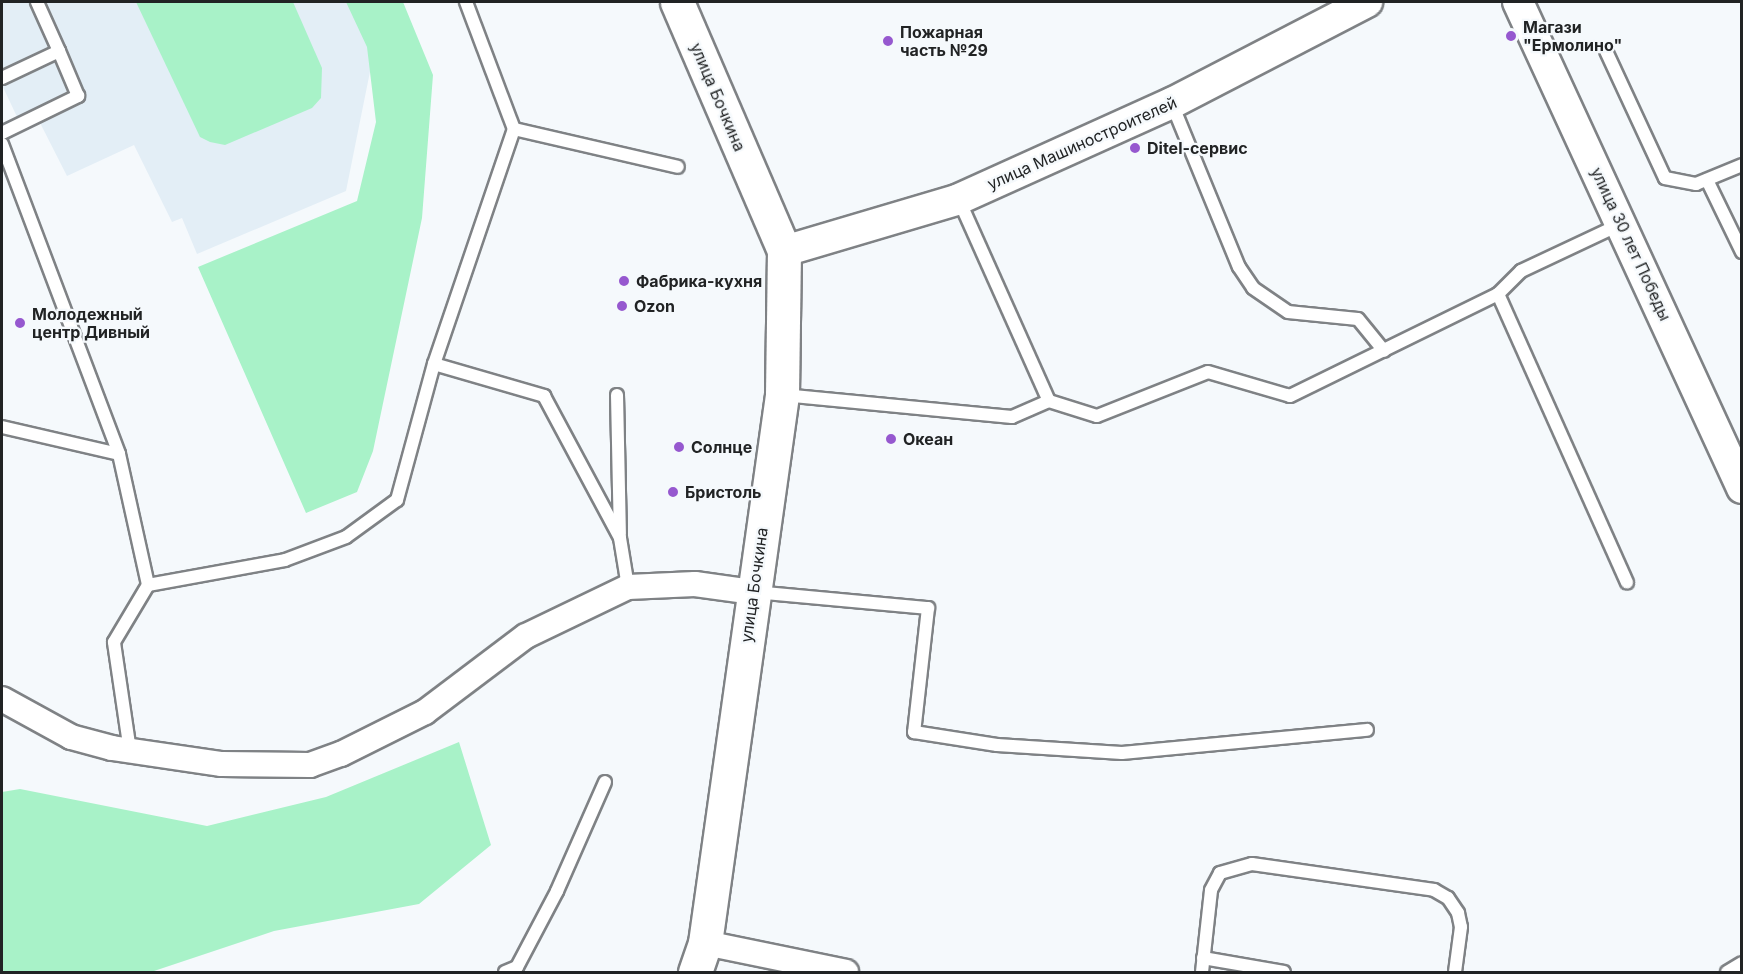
<!DOCTYPE html>
<html>
<head>
<meta charset="utf-8">
<style>
  body { margin:0 }
  #map { position:relative; width:1743px; height:974px; overflow:hidden; background:#f5f9fc; font-family:Inter,sans-serif }
  div>[style] { position:absolute }
  [style*='--x'] { left:calc(var(--x)*1px); top:calc(var(--y)*1px); width:calc(var(--w)*1px); rotate:calc(var(--a)*1deg) }
  .built>* { inset:0; background:#e3eef6 }
  .green>* { inset:0; background:#a8f2c8 }
  .roads { filter:drop-shadow(2px 0 #7f8285) drop-shadow(-2px 0 #7f8285) drop-shadow(0 2px #7f8285) drop-shadow(0 -2px #7f8285) }
  .service>* { height:12px; margin:-6px; padding:0 6px; transform-origin:6px; border-radius:6px; background:#fff }
  .minor>* { height:24px; margin:-12px; padding:0 12px; transform-origin:12px; border-radius:12px; background:#fff }
  .tertiary>* { height:30px; margin:-15px; padding:0 15px; transform-origin:15px; border-radius:15px; background:#fff }
  .secondary>* { height:33px; margin:-16.5px; padding:0 16.5px; transform-origin:16.5px; border-radius:16.5px; background:#fff }
  .dots>* { width:16px; height:16px; translate:-50% -50%; box-sizing:border-box; border:3px solid #f5f9fc; border-radius:50% }
  span { translate:-50% -50%; white-space:nowrap; text-align:center; line-height:1.15; -webkit-text-stroke:4.5px #f5f9fc; paint-order:stroke }
  .poi-label { font-size:16px; color:#212324; font-weight:700 }
  .left { translate:0 -50%; text-align:left }
  .street-label { font-size:16px; color:#212324 }
  .frame { position:absolute; inset:0; border:3px solid #212324; pointer-events:none }
</style>
</head>
<body>
<div id="map">
  <div class="built">
    <div style="clip-path:polygon(2px 2px,380px 2px,383px 7px,346px 191px,197px 254px,182px 218px,172px 222px,134px 145px,67px 176px,35px 113px,19px 121px,2px 85px)"></div>
  </div>
  <div class="green">
    <div style="clip-path:polygon(136px 2px,293px 2px,322px 68px,321px 98px,312px 108px,225px 145px,210px 142px,200px 137px)"></div>
    <div style="clip-path:polygon(346px 2px,403px 2px,433px 75px,422px 218px,373px 451px,357px 492px,306px 513px,198px 267px,357px 201px,376px 122px,367px 47px)"></div>
    <div style="clip-path:polygon(459px 742px,491px 845px,419px 904px,274px 931px,151px 972px,2px 972px,2px 792px,20px 789px,207px 826px,326px 797px)"></div>
  </div>
  <div class="roads">
    <div class="service">
      <div style="--x:466;--y:2;--w:136;--a:69.3"></div>
      <div style="--x:514;--y:129;--w:168;--a:13"></div>
      <div style="--x:1606;--y:51;--w:140;--a:65.1"></div>
      <div style="--x:1665;--y:178;--w:32;--a:11"></div>
      <div style="--x:1696;--y:184;--w:50;--a:-22.4"></div>
      <div style="--x:2;--y:78;--w:63;--a:-25.3"></div>
      <div style="--x:59;--y:51;--w:54;--a:-114.2"></div>
      <div style="--x:1172;--y:104;--w:176;--a:67.7"></div>
      <div style="--x:1239;--y:267;--w:25;--a:56"></div>
      <div style="--x:1253;--y:288;--w:42;--a:34.4"></div>
      <div style="--x:1288;--y:312;--w:70;--a:5.7"></div>
      <div style="--x:1358;--y:319;--w:41;--a:50.9"></div>
      <div style="--x:514;--y:129;--w:248;--a:108.8"></div>
      <div style="--x:434;--y:364;--w:115;--a:16.2"></div>
      <div style="--x:544;--y:396;--w:161;--a:61.8"></div>
      <div style="--x:620;--y:538;--w:50;--a:80.7"></div>
      <div style="--x:2;--y:133;--w:85;--a:-26"></div>
      <div style="--x:78;--y:96;--w:49;--a:-112.9"></div>
      <div style="--x:2;--y:144;--w:331;--a:69.3"></div>
      <div style="--x:1707;--y:180;--w:80;--a:64.1"></div>
      <div style="--x:959;--y:200;--w:220;--a:65.9"></div>
      <div style="--x:1498;--y:294;--w:316;--a:65.9"></div>
      <div style="--x:617;--y:395;--w:139;--a:88.8"></div>
      <div style="--x:783;--y:395;--w:230;--a:5.5"></div>
      <div style="--x:1012;--y:417;--w:40;--a:-23.4"></div>
      <div style="--x:1049;--y:401;--w:50;--a:17.4"></div>
      <div style="--x:1097;--y:416;--w:119;--a:-21.6"></div>
      <div style="--x:1208;--y:372;--w:85;--a:16.3"></div>
      <div style="--x:1290;--y:396;--w:232;--a:-26.1"></div>
      <div style="--x:1498;--y:294;--w:33;--a:-45"></div>
      <div style="--x:1521;--y:271;--w:110;--a:-25.2"></div>
      <div style="--x:2;--y:427;--w:120;--a:13"></div>
      <div style="--x:119;--y:454;--w:134;--a:77.5"></div>
      <div style="--x:755;--y:592;--w:174;--a:5.3"></div>
      <div style="--x:928;--y:608;--w:125;--a:96.4"></div>
      <div style="--x:914;--y:732;--w:84;--a:8.9"></div>
      <div style="--x:997;--y:745;--w:125;--a:3.7"></div>
      <div style="--x:1122;--y:753;--w:246;--a:-5.4"></div>
      <div style="--x:130;--y:751;--w:110;--a:-98.4"></div>
      <div style="--x:114;--y:642;--w:66;--a:-59.2"></div>
      <div style="--x:148;--y:585;--w:139;--a:-10.3"></div>
      <div style="--x:285;--y:560;--w:65;--a:-20.7"></div>
      <div style="--x:346;--y:537;--w:63;--a:-36"></div>
      <div style="--x:397;--y:500;--w:141;--a:-74.8"></div>
      <div style="--x:1203;--y:958;--w:82;--a:9.8"></div>
      <div style="--x:505;--y:972;--w:13;--a:-23"></div>
      <div style="--x:517;--y:967;--w:86;--a:-62.2"></div>
      <div style="--x:557;--y:891;--w:119;--a:-66.2"></div>
      <div style="--x:1202;--y:972;--w:82;--a:-83.7"></div>
      <div style="--x:1211;--y:890;--w:19;--a:-62"></div>
      <div style="--x:1220;--y:873;--w:33;--a:-16"></div>
      <div style="--x:1252;--y:864;--w:184;--a:8.1"></div>
      <div style="--x:1434;--y:890;--w:16;--a:30"></div>
      <div style="--x:1448;--y:898;--w:18;--a:56"></div>
      <div style="--x:1458;--y:913;--w:14;--a:78"></div>
      <div style="--x:1461;--y:927;--w:45;--a:97.6"></div>
      <div style="--x:1727;--y:972;--w:17;--a:-31"></div>
    </div>
    <div class="minor">
      <div style="--x:2;--y:699;--w:79;--a:28.8"></div>
      <div style="--x:71;--y:737;--w:42;--a:15"></div>
      <div style="--x:112;--y:748;--w:111;--a:8.3"></div>
      <div style="--x:222;--y:764;--w:88;--a:0.7"></div>
      <div style="--x:310;--y:765;--w:33;--a:-20"></div>
      <div style="--x:341;--y:754;--w:94;--a:-26.6"></div>
      <div style="--x:425;--y:712;--w:126;--a:-37"></div>
      <div style="--x:526;--y:636;--w:113;--a:-25.7"></div>
      <div style="--x:628;--y:587;--w:67;--a:-2.6"></div>
      <div style="--x:695;--y:584;--w:59;--a:7.9"></div>
      <div style="--x:705;--y:943;--w:144;--a:11.6"></div>
    </div>
    <div class="tertiary">
      <div style="--x:1518;--y:2;--w:535;--a:65.25"></div>
      <div style="--x:784;--y:251;--w:183;--a:-16.5"></div>
      <div style="--x:959;--y:199;--w:234;--a:-24.3"></div>
      <div style="--x:1172;--y:103;--w:220;--a:-27.4"></div>
    </div>
    <div class="secondary">
      <div style="--x:677;--y:2;--w:271;--a:66.7"></div>
      <div style="--x:784;--y:251;--w:144;--a:90.8"></div>
      <div style="--x:782;--y:395;--w:553;--a:98"></div>
      <div style="--x:705;--y:943;--w:31;--a:109"></div>
    </div>
  </div>
  <div class="dots">
    <div style="left:1511px;top:36px;background:#9658cf"></div>
    <div style="left:888px;top:41px;background:#9658cf"></div>
    <div style="left:1135px;top:148px;background:#9658cf"></div>
    <div style="left:624px;top:281px;background:#9658cf"></div>
    <div style="left:622px;top:306px;background:#9658cf"></div>
    <div style="left:20px;top:323px;background:#9658cf"></div>
    <div style="left:891px;top:439px;background:#9658cf"></div>
    <div style="left:679px;top:447px;background:#9658cf"></div>
    <div style="left:673px;top:492px;background:#9658cf"></div>
  </div>
  <div class="poi-label">
    <span class="left" style="left:1523px;top:36px">Магази<br>"Ермолино"</span>
    <span class="left" style="left:900px;top:41px">Пожарная<br>часть №29</span>
    <span class="left" style="left:1147px;top:148px">Ditel-сервис</span>
    <span class="left" style="left:636px;top:281px">Фабрика-кухня</span>
    <span class="left" style="left:634px;top:306px">Ozon</span>
    <span class="left" style="left:32px;top:323px">Молодежный<br>центр Дивный</span>
    <span class="left" style="left:903px;top:439px">Океан</span>
    <span class="left" style="left:691px;top:447px">Солнце</span>
    <span class="left" style="left:685px;top:492px">Бристоль</span>
  </div>
  <div class="street-label">
    <span style="left:718px;top:97px;rotate:67deg">улица Бочкина</span>
    <span style="left:1082px;top:143px;rotate:-24deg">улица Машиностроителей</span>
    <span style="left:1631px;top:244px;rotate:65deg">улица 30 лет Победы</span>
    <span style="left:754px;top:585px;rotate:-82deg">улица Бочкина</span>
  </div>
  <div class="frame"></div>
</div>
</body>
</html>
